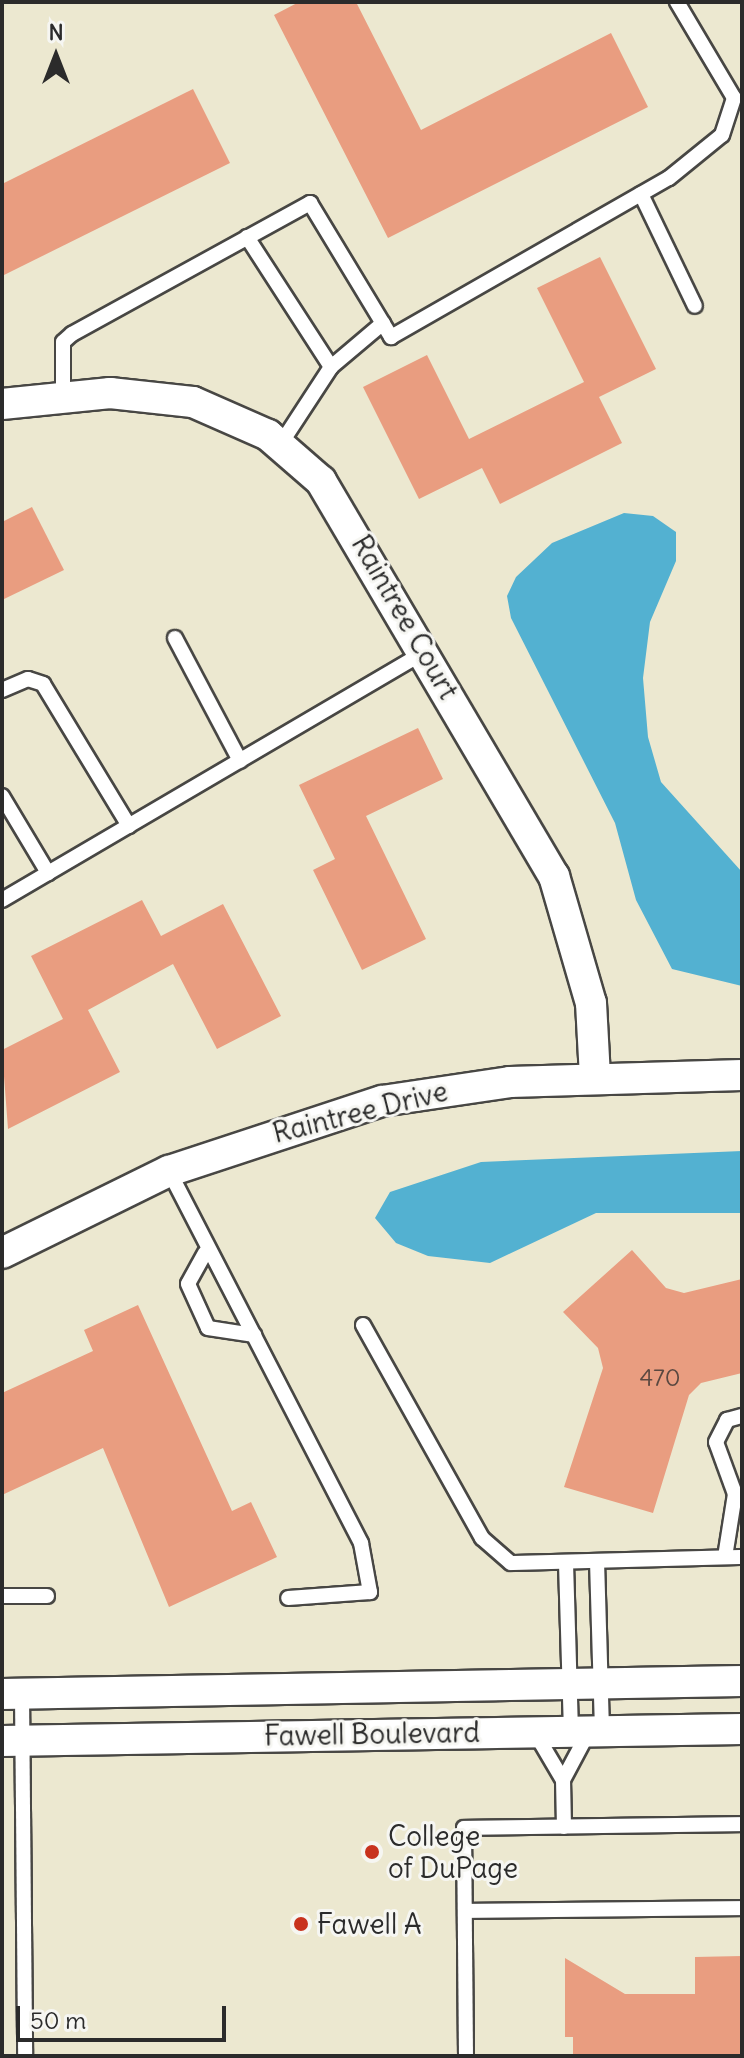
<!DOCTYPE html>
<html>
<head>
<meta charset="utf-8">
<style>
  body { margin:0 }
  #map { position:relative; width:744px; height:2058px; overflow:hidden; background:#ece8d0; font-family:Delius,sans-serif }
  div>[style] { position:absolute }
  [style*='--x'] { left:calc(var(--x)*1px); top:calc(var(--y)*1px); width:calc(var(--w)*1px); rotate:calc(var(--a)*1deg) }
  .water>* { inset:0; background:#53b1d1 }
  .building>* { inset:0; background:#e99d80 }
  .roads { filter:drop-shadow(2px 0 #484744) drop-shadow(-2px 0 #484744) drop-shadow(0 2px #484744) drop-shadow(0 -2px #484744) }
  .service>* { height:14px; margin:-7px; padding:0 7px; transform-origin:7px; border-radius:7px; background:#fff }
  .minor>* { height:30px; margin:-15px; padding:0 15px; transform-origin:15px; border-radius:15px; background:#fff }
  .dots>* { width:22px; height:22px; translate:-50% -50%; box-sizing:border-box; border:4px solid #f6f6f2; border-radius:50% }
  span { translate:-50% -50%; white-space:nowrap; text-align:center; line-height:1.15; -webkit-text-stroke:6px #f6f6f2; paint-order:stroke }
  .number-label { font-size:24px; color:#5a4840 }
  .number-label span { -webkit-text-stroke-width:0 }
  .street-label { font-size:28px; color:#2b2b2b }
  .poi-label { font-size:28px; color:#2b2b2b }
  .left { translate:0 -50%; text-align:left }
  .frame { position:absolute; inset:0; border:4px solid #2b2b2b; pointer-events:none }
  .north { position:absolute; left:16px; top:16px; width:80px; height:80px; -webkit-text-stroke:6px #f6f6f2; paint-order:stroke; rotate:0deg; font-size:22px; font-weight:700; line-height:32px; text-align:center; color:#2b2b2b }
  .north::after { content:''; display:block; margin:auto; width:28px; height:36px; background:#2b2b2b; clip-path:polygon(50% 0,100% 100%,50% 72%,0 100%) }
  .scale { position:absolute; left:16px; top:2006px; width:210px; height:36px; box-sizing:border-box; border:4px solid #2b2b2b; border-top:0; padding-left:10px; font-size:24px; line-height:28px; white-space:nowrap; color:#2b2b2b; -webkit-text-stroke:6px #f6f6f2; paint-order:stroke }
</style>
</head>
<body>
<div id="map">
  <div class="water">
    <div style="clip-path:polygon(624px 513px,653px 516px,676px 532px,676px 561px,650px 622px,643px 678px,648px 737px,661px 782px,742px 872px,742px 986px,672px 969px,636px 900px,615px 823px,511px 618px,507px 596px,516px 577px,552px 543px)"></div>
    <div style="clip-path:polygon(742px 1151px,742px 1213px,596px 1213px,490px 1263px,428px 1256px,396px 1243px,375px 1218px,390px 1192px,481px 1162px)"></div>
  </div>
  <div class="building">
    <div style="clip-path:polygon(299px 2px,356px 2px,421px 130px,611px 33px,648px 107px,388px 238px,274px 15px)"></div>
    <div style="clip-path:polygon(193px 89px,230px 163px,2px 276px,2px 184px)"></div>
    <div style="clip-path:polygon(600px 257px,656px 369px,599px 397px,622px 443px,500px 504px,482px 468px,419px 499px,363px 387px,427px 355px,469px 439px,584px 382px,537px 288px)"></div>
    <div style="clip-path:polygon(32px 507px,64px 570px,2px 600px,2px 522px)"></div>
    <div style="clip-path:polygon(418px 728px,443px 779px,366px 816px,426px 939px,362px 970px,313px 870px,335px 859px,299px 785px)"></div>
    <div style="clip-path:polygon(142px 900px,161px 936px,223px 904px,281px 1016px,217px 1049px,173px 964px,88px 1010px,120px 1072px,8px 1129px,2px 1050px,63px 1019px,31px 956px)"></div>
    <div style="clip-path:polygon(632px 1250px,666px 1288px,684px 1293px,742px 1279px,742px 1373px,701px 1383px,689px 1395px,653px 1513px,564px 1487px,603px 1368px,598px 1348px,563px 1312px)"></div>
    <div style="clip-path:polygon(138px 1305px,232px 1511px,251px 1502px,277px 1557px,169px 1607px,103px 1448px,2px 1495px,2px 1393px,93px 1351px,84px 1330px)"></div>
    <div style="clip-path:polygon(742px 1956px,742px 2056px,573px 2056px,573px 2037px,565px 2037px,565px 1958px,625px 1994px,695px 1994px,695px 1957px)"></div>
  </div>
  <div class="roads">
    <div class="service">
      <div style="--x:641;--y:194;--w:124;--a:64.3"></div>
      <div style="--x:247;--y:237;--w:155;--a:57.1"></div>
      <div style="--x:331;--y:367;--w:68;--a:-40.2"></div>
      <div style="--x:63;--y:395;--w:53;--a:-90"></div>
      <div style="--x:63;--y:342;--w:12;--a:-42"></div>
      <div style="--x:72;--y:334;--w:272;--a:-28.8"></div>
      <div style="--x:310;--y:203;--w:157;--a:58.8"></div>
      <div style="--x:391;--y:337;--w:320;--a:-29.8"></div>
      <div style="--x:669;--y:178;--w:68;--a:-39.1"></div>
      <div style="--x:722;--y:135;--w:39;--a:-72"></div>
      <div style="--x:734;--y:98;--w:112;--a:-120.7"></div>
      <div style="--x:280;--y:445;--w:93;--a:-56.8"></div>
      <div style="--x:175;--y:638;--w:139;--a:62.1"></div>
      <div style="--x:2;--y:690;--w:28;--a:-23"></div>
      <div style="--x:28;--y:679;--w:16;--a:18"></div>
      <div style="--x:43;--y:684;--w:166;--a:58.8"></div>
      <div style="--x:2;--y:796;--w:90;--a:59.1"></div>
      <div style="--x:2;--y:900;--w:490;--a:-30.4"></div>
      <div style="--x:169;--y:1171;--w:419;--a:62.7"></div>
      <div style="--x:361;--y:1543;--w:50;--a:79.6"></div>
      <div style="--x:370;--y:1592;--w:82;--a:175.8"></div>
      <div style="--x:205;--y:1253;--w:35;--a:119"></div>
      <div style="--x:188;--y:1284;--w:48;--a:65.6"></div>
      <div style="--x:208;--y:1328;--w:47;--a:8.7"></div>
      <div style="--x:363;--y:1325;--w:244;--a:60.8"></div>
      <div style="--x:482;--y:1538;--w:38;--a:41"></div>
      <div style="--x:511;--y:1563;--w:231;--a:-1.5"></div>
      <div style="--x:725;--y:1557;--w:64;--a:-81"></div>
      <div style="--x:735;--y:1494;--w:55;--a:-110.1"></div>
      <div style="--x:716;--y:1442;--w:25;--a:-63"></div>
      <div style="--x:727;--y:1420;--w:16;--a:-15"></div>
      <div style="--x:597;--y:1561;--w:169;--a:88.3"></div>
      <div style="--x:566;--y:1563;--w:167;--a:88.3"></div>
      <div style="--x:2;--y:1596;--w:45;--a:0"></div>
      <div style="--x:22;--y:1693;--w:363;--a:89.5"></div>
      <div style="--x:534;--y:1731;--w:57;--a:59.4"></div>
      <div style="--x:564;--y:1827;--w:47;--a:-91.2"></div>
      <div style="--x:563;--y:1780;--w:55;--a:-62"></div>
      <div style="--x:465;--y:1911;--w:277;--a:-0.6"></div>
      <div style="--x:466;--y:2056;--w:228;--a:-90.5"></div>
      <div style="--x:464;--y:1828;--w:278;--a:-0.8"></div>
    </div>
    <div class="minor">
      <div style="--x:2;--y:404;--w:109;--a:-5.8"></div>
      <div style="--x:110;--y:393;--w:83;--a:6.2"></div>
      <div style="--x:193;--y:402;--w:82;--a:23.7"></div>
      <div style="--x:268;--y:435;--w:70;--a:41"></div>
      <div style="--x:321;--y:481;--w:459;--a:59.5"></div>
      <div style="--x:554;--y:876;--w:132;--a:73.8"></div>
      <div style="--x:591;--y:1003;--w:74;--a:86.9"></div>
      <div style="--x:2;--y:1253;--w:186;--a:-26.2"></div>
      <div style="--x:169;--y:1171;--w:224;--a:-18.2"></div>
      <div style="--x:382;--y:1101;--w:129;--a:-8.4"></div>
      <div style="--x:510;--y:1082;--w:232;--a:-1.7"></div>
      <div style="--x:2;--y:1694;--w:740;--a:-1.01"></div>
      <div style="--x:2;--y:1741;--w:740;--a:-0.93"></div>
    </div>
  </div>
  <div class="dots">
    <div style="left:372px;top:1852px;background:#c8321e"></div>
    <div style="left:301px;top:1924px;background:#c8321e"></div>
  </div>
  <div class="number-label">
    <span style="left:660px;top:1378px">470</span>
  </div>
  <div class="street-label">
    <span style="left:405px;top:617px;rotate:60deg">Raintree Court</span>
    <span style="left:360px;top:1112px;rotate:-14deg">Raintree Drive</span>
    <span style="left:372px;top:1734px;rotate:-1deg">Fawell Boulevard</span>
  </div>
  <div class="poi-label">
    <span class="left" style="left:388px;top:1852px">College<br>of DuPage</span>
    <span class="left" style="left:317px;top:1924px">Fawell A</span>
  </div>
  <div class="frame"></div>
  <div class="north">N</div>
  <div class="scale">50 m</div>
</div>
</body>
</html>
